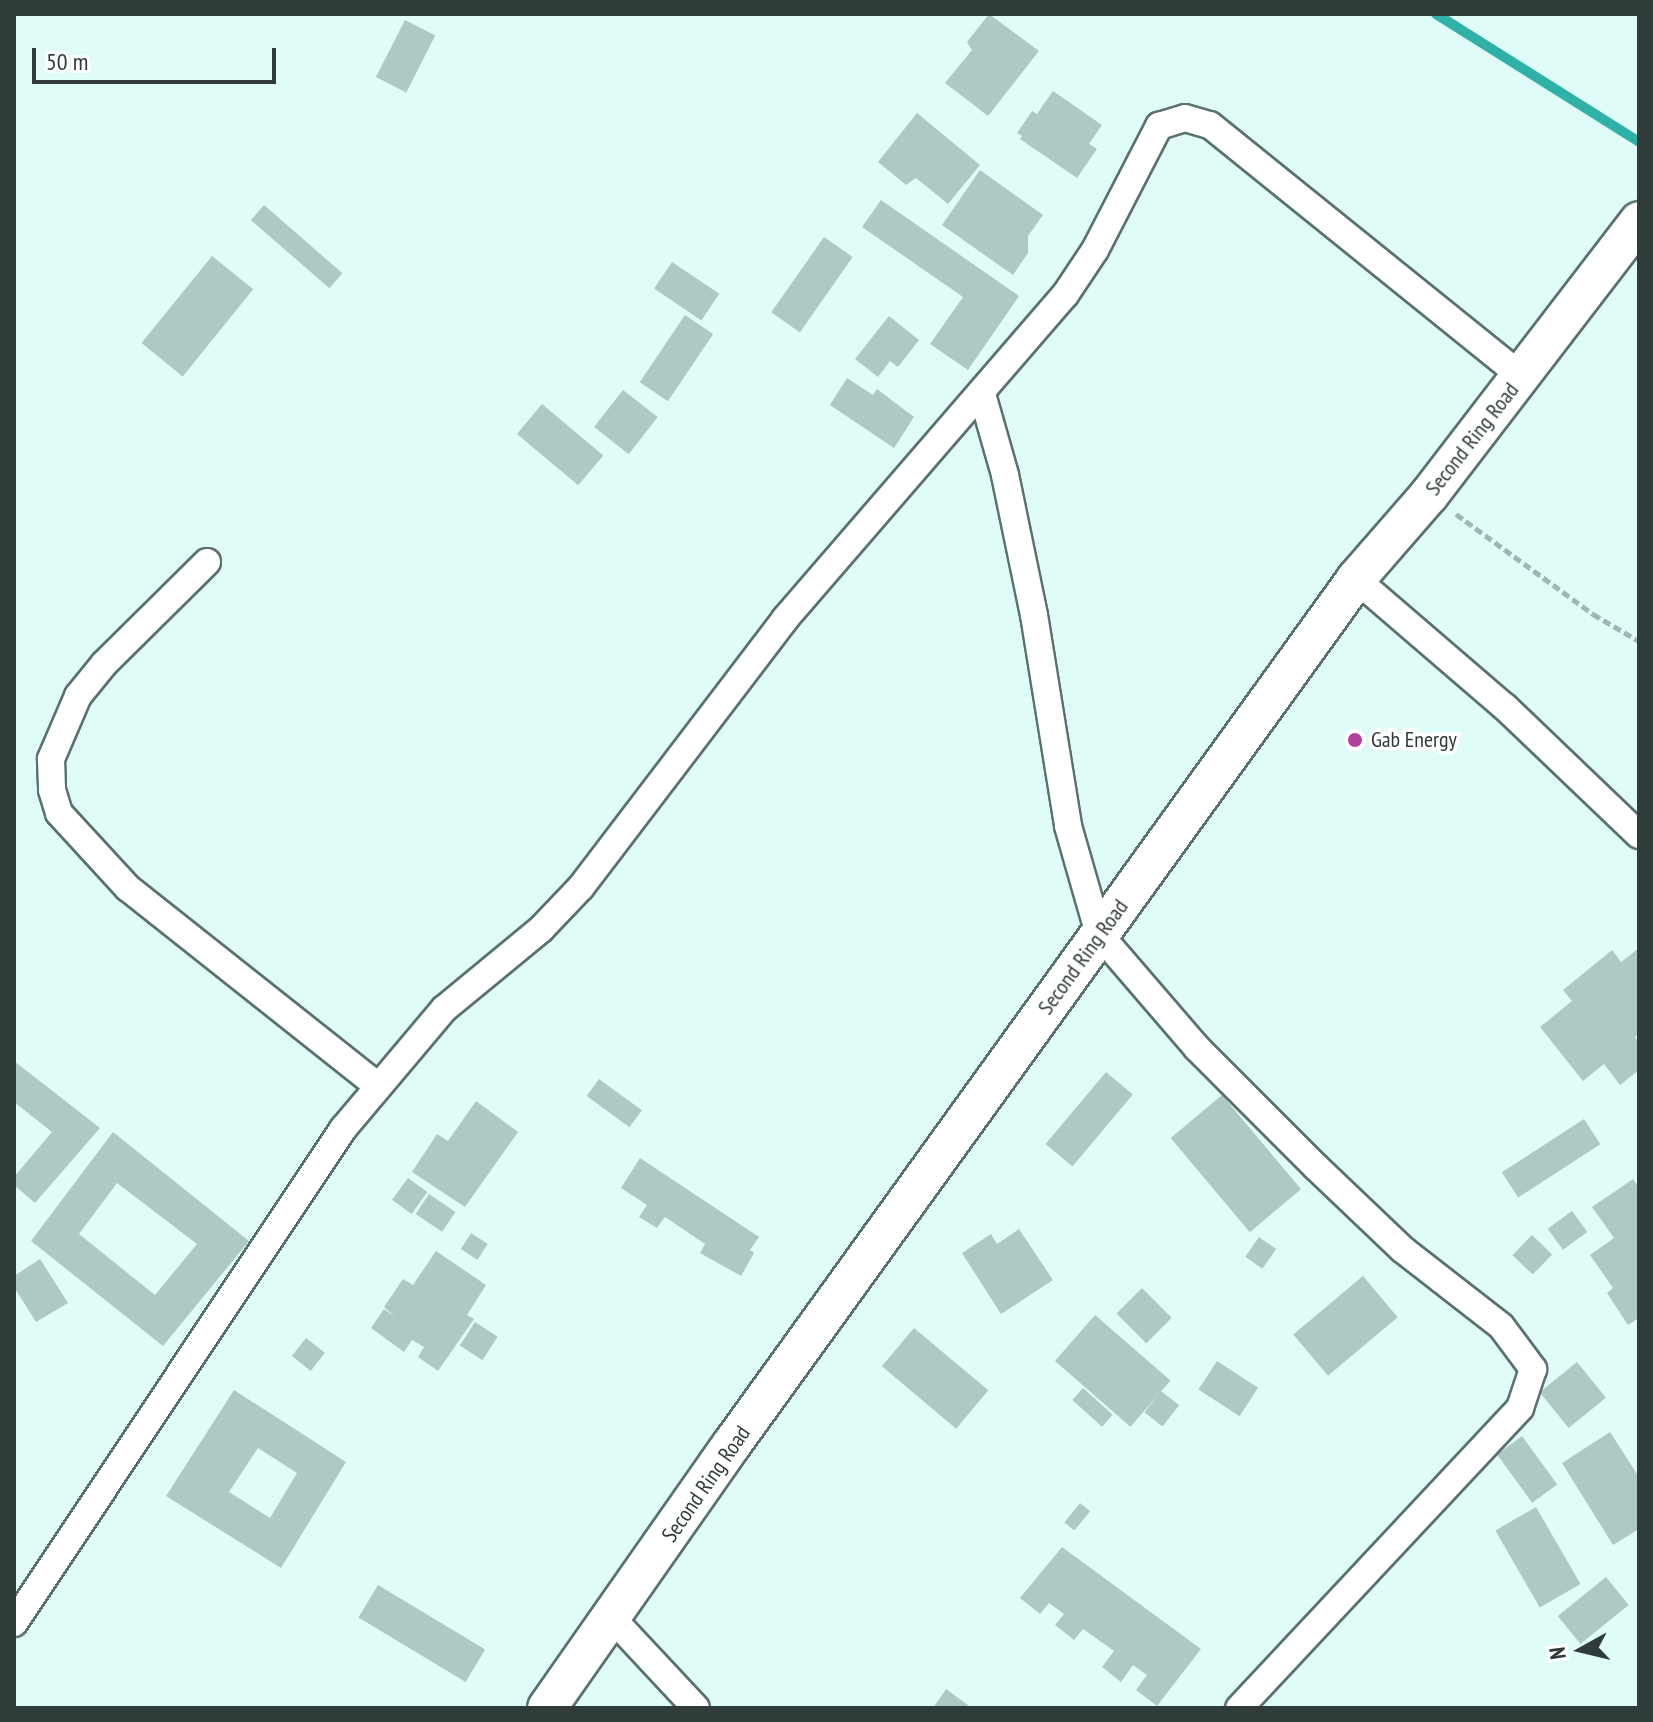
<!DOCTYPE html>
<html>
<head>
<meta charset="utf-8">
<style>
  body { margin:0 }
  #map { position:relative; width:1653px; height:1722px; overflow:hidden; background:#e0fcf9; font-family:"PT Sans Narrow",sans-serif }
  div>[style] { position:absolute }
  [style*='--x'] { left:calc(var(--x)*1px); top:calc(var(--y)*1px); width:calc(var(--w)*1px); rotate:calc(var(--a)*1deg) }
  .stream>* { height:10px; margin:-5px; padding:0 5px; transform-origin:5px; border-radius:5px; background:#2fb1a7 }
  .building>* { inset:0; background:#adc9c6; transform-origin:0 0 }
  .path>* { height:5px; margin-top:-2.5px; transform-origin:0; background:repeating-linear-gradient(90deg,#a0b6b3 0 8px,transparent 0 12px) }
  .roads { filter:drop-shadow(2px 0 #59726f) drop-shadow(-2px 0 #59726f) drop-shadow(0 2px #59726f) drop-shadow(0 -2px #59726f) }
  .street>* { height:26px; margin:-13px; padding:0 13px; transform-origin:13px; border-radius:13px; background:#fff }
  .secondary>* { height:38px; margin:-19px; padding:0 19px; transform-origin:19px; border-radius:19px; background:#fff }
  .dots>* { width:22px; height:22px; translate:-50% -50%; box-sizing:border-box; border:4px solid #fff; border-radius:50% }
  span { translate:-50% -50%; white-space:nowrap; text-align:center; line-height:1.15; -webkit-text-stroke:7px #fff; paint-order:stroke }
  .street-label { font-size:22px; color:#303c3a }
  .poi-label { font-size:22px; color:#303c3a }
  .left { translate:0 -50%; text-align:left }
  .frame { position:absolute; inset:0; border:16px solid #303c3a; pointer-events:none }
  .north { position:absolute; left:1541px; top:1610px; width:80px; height:80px; -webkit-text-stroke:6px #fff; paint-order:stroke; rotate:262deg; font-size:22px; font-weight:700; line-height:32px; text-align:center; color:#303c3a }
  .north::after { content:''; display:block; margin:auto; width:28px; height:36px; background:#303c3a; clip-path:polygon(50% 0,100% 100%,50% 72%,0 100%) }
  .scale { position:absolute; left:32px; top:48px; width:244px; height:36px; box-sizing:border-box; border:4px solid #303c3a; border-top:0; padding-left:10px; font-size:24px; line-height:28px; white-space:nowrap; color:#303c3a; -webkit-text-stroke:6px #fff; paint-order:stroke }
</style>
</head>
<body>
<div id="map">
  <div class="stream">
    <div style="--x:1436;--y:14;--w:240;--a:32.2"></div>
  </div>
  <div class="building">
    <div style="clip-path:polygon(989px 14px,1039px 51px,988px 116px,945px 83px,972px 50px,967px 42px)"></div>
    <div style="left:405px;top:20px;width:34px;height:64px;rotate:27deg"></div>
    <div style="clip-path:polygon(1053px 91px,1102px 125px,1089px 144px,1097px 149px,1077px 178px,1020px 139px,1022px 136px,1017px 133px,1032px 111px,1037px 114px)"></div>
    <div style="clip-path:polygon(917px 113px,980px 165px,948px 204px,916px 178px,906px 185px,878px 162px)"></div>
    <div style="clip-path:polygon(980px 170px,1043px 215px,1028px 236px,1028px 253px,1013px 275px,942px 225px)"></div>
    <div style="clip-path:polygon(881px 200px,1019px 296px,968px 370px,930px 344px,963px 297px,862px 227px)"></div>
    <div style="left:264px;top:205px;width:104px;height:20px;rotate:41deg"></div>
    <div style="left:824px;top:237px;width:35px;height:92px;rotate:35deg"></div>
    <div style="left:212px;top:256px;width:53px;height:112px;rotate:39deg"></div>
    <div style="left:672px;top:262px;width:57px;height:32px;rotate:34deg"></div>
    <div style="left:685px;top:315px;width:34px;height:81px;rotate:34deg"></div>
    <div style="clip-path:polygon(889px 316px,919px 340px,898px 367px,890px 361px,878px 377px,855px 359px)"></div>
    <div style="clip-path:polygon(847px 378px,873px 395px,877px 389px,914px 417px,894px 448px,830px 405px)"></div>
    <div style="left:623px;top:390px;width:44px;height:47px;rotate:38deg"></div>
    <div style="left:542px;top:404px;width:80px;height:39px;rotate:40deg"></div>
    <div style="clip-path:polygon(1639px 948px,1639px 1034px,1635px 1037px,1639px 1043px,1639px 1070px,1620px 1085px,1604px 1064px,1583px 1081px,1540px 1027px,1572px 1001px,1563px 990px,1612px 950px,1621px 962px)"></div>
    <div style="clip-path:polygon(14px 1061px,100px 1128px,35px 1203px,14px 1185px,14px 1177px,52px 1132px,14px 1102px)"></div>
    <div style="left:1106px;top:1072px;width:35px;height:94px;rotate:40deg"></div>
    <div style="left:599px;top:1079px;width:53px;height:21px;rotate:36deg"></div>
    <div style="left:1222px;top:1095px;width:123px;height:67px;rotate:50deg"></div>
    <div style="clip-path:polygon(476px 1101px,518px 1132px,465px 1207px,412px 1172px,437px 1134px,448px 1141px)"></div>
    <div style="left:1584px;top:1119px;width:30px;height:98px;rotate:57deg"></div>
    <div style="clip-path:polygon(evenodd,113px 1132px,249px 1241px,163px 1346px,31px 1241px,113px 1132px,117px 1183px,197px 1244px,155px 1295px,79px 1234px,117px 1183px)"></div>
    <div style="clip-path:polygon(640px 1158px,759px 1237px,750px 1250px,754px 1253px,741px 1276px,700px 1253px,705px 1244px,665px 1217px,657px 1228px,639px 1217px,647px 1205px,621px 1188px)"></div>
    <div style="left:408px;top:1178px;width:24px;height:27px;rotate:36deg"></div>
    <div style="clip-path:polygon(1633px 1179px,1639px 1188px,1639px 1318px,1628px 1325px,1607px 1293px,1613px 1288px,1590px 1255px,1614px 1238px,1592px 1207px)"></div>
    <div style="left:429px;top:1194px;width:32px;height:24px;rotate:34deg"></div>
    <div style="left:1572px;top:1211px;width:26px;height:30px;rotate:54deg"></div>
    <div style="clip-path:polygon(1019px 1229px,1053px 1280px,1001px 1314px,962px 1253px,991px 1234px,997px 1244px)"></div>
    <div style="left:471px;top:1233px;width:20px;height:19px;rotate:33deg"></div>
    <div style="left:1532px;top:1235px;width:28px;height:28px;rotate:44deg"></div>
    <div style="left:1259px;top:1237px;width:21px;height:24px;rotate:35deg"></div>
    <div style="clip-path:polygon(436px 1251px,486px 1285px,467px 1315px,474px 1319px,438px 1371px,418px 1357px,424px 1347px,412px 1340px,404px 1352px,371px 1328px,384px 1309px,395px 1317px,384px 1307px,403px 1279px,413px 1285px)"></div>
    <div style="clip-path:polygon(40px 1259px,68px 1303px,36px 1322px,14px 1287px,14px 1276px)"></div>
    <div style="left:1363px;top:1276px;width:54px;height:91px;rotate:50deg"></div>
    <div style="left:1142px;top:1288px;width:42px;height:36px;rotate:45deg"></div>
    <div style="left:1095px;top:1315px;width:100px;height:61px;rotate:41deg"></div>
    <div style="left:475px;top:1322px;width:27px;height:28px;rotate:33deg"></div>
    <div style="left:914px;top:1328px;width:97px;height:50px;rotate:40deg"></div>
    <div style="left:306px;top:1338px;width:24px;height:23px;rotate:38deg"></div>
    <div style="left:1217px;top:1361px;width:49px;height:34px;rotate:33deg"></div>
    <div style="left:1577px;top:1362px;width:46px;height:48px;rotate:51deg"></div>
    <div style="left:1083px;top:1388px;width:40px;height:16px;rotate:42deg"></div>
    <div style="clip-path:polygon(evenodd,234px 1390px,346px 1462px,281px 1568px,166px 1496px,234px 1390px,258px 1448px,297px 1473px,270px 1518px,229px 1492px,258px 1448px)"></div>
    <div style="left:1161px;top:1391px;width:23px;height:27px;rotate:38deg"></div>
    <div style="clip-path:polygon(1610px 1432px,1639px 1477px,1639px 1529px,1613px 1545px,1562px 1463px)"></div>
    <div style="left:1522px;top:1436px;width:60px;height:31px;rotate:54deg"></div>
    <div style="left:1080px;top:1503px;width:13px;height:25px;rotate:39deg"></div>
    <div style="left:1536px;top:1507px;width:89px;height:47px;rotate:60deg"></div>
    <div style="clip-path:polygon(1062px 1547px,1201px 1649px,1157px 1706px,1136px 1690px,1147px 1675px,1133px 1665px,1121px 1682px,1102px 1667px,1114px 1651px,1083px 1629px,1074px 1640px,1055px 1625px,1064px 1614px,1049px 1603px,1040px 1614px,1020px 1598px)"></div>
    <div style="left:1606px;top:1577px;width:36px;height:62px;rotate:51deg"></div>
    <div style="left:378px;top:1585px;width:125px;height:38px;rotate:31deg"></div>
    <div style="clip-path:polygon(946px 1689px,972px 1708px,933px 1708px)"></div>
  </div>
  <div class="path">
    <div style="--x:1456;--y:514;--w:170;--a:36.1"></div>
    <div style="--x:1593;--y:614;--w:53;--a:30.4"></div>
  </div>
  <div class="roads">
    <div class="street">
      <div style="--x:982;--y:394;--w:84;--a:74.1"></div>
      <div style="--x:1005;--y:475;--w:143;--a:78.3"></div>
      <div style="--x:1034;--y:615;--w:214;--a:80.8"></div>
      <div style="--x:1068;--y:826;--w:112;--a:74"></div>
      <div style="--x:1099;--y:934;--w:150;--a:49.3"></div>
      <div style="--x:1197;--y:1048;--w:168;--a:45"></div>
      <div style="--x:1316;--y:1167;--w:119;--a:43.6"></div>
      <div style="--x:1402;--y:1249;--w:125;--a:37.9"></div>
      <div style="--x:1501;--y:1326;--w:54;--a:53.3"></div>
      <div style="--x:1533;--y:1369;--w:41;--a:108.4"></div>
      <div style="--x:1520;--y:1408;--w:411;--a:133.1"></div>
      <div style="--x:207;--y:562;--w:145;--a:135.3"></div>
      <div style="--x:104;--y:664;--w:41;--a:129.1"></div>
      <div style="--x:78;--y:696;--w:69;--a:113.2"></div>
      <div style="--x:51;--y:759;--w:31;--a:88"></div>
      <div style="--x:52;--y:790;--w:24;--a:73"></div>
      <div style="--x:59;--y:813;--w:102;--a:47.4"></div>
      <div style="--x:128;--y:888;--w:319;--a:38.4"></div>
      <div style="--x:1356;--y:579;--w:196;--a:40.7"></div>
      <div style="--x:1505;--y:707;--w:185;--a:43.7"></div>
      <div style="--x:612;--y:1618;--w:123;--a:47"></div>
      <div style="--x:14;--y:1623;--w:594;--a:-56.34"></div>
      <div style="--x:343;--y:1129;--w:157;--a:-49.9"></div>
      <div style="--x:444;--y:1009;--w:126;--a:-39.5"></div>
      <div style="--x:541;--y:929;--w:58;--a:-46.4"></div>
      <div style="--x:581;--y:887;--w:337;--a:-52.7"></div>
      <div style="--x:785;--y:619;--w:428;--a:-49.2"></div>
      <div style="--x:1065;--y:295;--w:54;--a:-56.3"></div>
      <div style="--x:1095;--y:250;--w:140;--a:-62.7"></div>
      <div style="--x:1159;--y:126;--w:27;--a:-17"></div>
      <div style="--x:1185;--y:118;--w:26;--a:16"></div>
      <div style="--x:1210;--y:125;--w:398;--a:38.9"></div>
    </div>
    <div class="secondary">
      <div style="--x:547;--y:1708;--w:322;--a:-55"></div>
      <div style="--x:732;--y:1444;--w:1067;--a:-54.19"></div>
      <div style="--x:1356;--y:579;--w:111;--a:-49"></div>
      <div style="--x:1429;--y:495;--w:345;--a:-52.5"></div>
    </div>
  </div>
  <div class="dots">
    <div style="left:1355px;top:740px;background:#b3409a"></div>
  </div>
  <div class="street-label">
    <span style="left:1472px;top:439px;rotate:-52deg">Second Ring Road</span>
    <span style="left:1083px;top:957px;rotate:-54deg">Second Ring Road</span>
    <span style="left:706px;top:1484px;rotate:-55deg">Second Ring Road</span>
  </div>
  <div class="poi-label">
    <span class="left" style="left:1371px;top:740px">Gab Energy</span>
  </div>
  <div class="frame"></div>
  <div class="north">N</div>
  <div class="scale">50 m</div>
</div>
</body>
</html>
